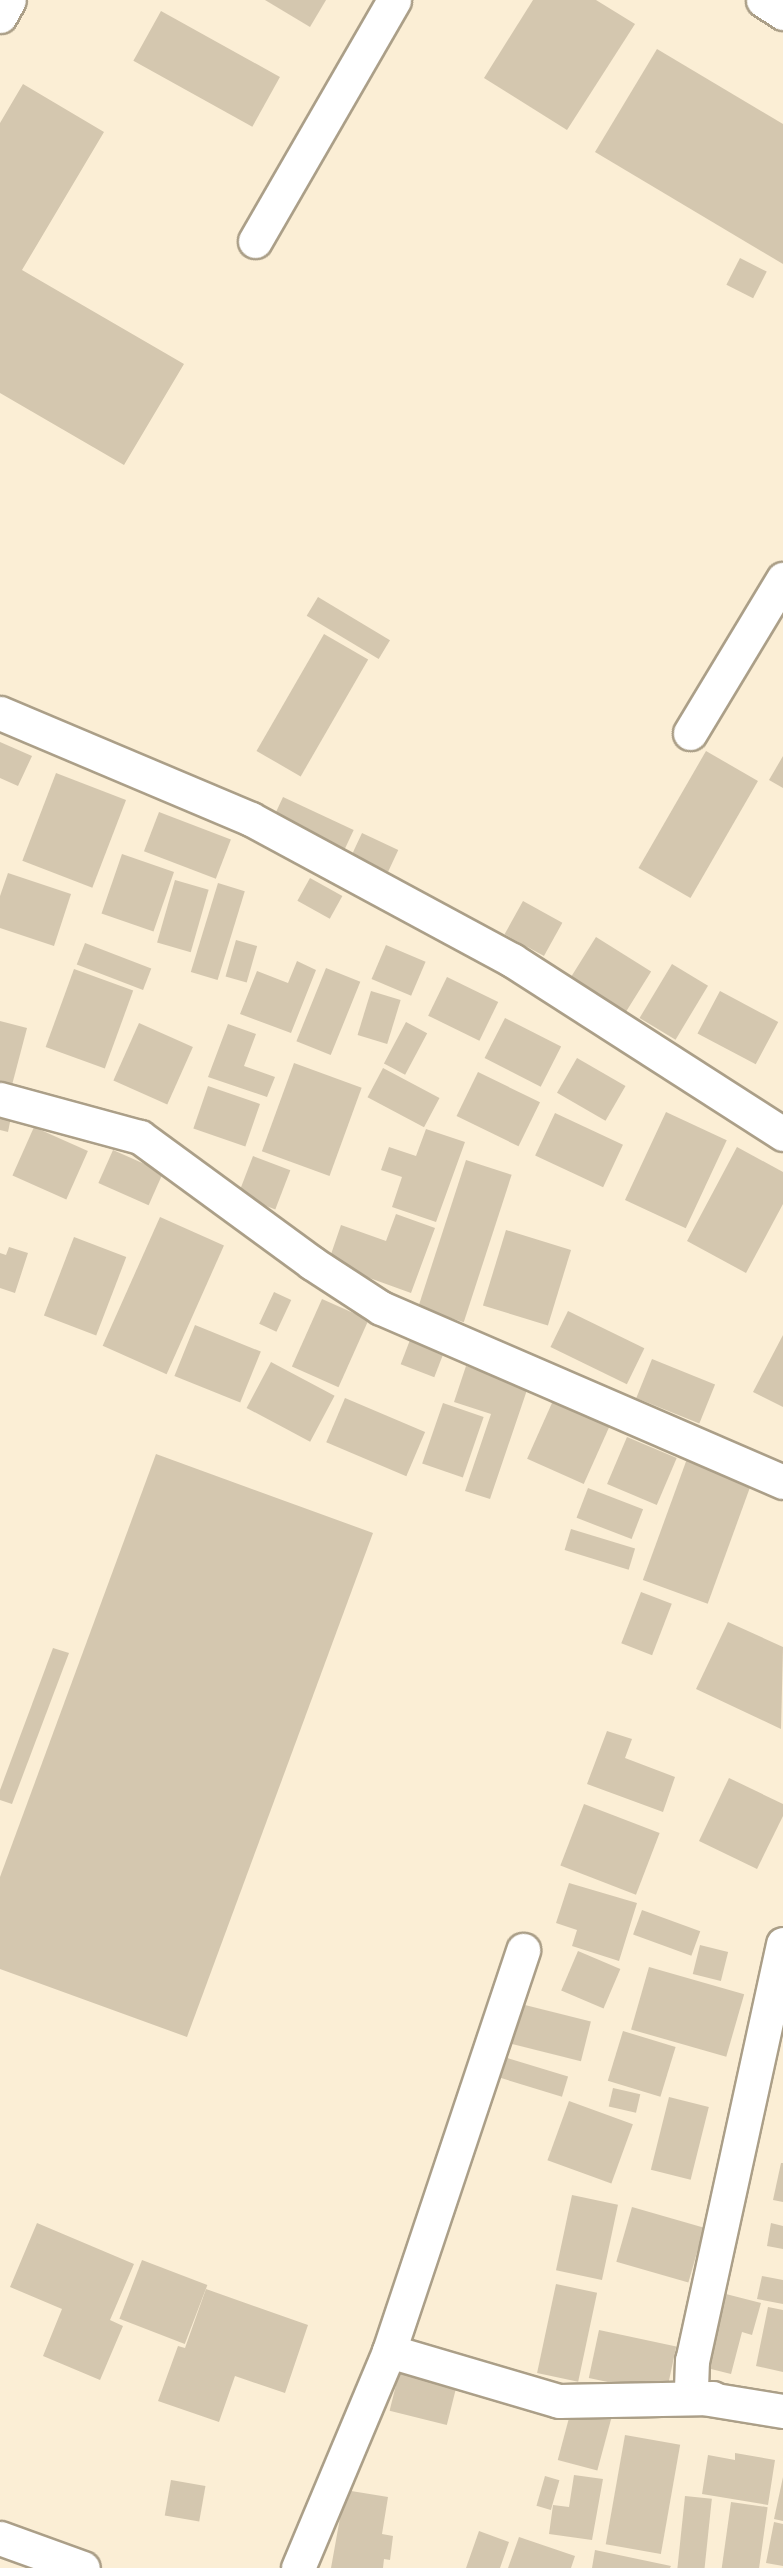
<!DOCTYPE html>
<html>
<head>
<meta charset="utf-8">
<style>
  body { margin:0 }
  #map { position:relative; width:783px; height:2568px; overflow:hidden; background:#fbeed5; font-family:Jost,sans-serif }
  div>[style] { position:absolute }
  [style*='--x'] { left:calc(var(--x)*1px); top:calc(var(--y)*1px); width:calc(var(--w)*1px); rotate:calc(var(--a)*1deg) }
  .building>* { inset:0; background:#d4c7af; transform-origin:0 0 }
  .roads { filter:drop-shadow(2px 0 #ab9f88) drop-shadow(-2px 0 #ab9f88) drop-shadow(0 2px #ab9f88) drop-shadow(0 -2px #ab9f88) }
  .minor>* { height:33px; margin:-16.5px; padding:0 16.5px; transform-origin:16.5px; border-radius:16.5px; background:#fff }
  span { translate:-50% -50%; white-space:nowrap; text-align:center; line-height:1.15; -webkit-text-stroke:4.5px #fffcf7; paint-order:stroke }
</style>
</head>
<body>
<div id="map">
  <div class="building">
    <div style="clip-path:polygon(265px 0,326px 0,310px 27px)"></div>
    <div style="clip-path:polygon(533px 0,596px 0,635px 24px,567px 130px,484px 78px)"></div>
    <div style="left:161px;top:11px;width:136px;height:57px;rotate:29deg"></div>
    <div style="clip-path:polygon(657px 49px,783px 124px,783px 264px,595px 152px)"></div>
    <div style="clip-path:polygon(23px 84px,104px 132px,22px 270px,184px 364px,124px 465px,0 393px,0 123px)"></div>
    <div style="left:740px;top:258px;width:30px;height:30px;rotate:27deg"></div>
    <div style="left:318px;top:597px;width:84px;height:22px;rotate:31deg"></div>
    <div style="left:324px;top:634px;width:51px;height:135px;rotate:30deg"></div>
    <div style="clip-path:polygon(0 742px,32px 756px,18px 786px,0 778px)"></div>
    <div style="left:706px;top:751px;width:60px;height:135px;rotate:30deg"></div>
    <div style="clip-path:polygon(783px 756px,783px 788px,769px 780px)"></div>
    <div style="left:56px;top:773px;width:75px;height:94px;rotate:21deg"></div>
    <div style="left:283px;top:797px;width:78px;height:25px;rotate:25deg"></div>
    <div style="left:159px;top:812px;width:77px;height:42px;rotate:21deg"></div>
    <div style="left:362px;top:833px;width:40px;height:24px;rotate:25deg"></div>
    <div style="left:122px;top:854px;width:55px;height:63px;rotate:19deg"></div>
    <div style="clip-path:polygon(8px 873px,71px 894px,54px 946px,0 928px,0 896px)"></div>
    <div style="left:310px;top:878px;width:37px;height:26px;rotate:29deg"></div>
    <div style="left:175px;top:880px;width:35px;height:65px;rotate:16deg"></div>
    <div style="left:218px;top:883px;width:28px;height:93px;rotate:17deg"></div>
    <div style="left:523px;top:901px;width:45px;height:38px;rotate:29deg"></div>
    <div style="left:596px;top:937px;width:65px;height:48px;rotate:32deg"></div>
    <div style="left:236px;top:940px;width:22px;height:38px;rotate:16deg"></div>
    <div style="left:85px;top:943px;width:71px;height:23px;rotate:21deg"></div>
    <div style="left:386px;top:945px;width:43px;height:37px;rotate:23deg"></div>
    <div style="clip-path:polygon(297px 961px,316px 970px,291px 1033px,240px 1014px,257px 971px,288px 983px)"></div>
    <div style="left:672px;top:964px;width:42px;height:63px;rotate:31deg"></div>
    <div style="left:326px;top:968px;width:37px;height:79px;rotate:22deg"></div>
    <div style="left:74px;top:969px;width:63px;height:83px;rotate:20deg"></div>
    <div style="left:447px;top:977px;width:57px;height:43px;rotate:26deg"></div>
    <div style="left:371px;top:991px;width:31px;height:46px;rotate:17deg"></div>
    <div style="left:720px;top:991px;width:66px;height:48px;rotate:28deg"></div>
    <div style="left:505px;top:1018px;width:63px;height:45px;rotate:27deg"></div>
    <div style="clip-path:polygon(0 1021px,27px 1028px,12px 1085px,0 1082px)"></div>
    <div style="left:406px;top:1022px;width:24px;height:47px;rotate:28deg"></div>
    <div style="left:139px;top:1023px;width:59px;height:63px;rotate:24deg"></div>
    <div style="clip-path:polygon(228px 1024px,256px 1034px,244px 1066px,275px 1077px,267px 1097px,208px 1077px)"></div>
    <div style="left:577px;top:1058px;width:56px;height:40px;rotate:30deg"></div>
    <div style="left:294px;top:1063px;width:72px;height:94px;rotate:20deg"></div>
    <div style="left:383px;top:1068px;width:64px;height:33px;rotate:28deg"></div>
    <div style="left:478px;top:1072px;width:69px;height:49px;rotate:26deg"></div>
    <div style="left:208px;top:1086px;width:55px;height:45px;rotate:19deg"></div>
    <div style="left:666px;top:1112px;width:67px;height:97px;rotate:25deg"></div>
    <div style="left:555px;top:1113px;width:75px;height:47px;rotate:25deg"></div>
    <div style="clip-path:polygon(0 1115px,11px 1117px,8px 1132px,0 1130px)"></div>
    <div style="left:34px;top:1127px;width:59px;height:53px;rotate:24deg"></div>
    <div style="clip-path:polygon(426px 1129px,465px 1142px,436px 1222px,392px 1207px,402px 1177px,381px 1170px,389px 1147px,416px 1156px)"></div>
    <div style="clip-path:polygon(737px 1147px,783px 1172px,783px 1204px,746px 1273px,687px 1241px)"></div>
    <div style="left:113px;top:1150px;width:55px;height:36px;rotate:24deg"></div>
    <div style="left:253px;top:1156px;width:40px;height:42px;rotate:21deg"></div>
    <div style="left:466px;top:1160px;width:48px;height:155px;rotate:18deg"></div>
    <div style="clip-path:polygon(396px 1214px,435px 1228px,411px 1293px,328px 1263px,341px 1225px,386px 1241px)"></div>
    <div style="left:160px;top:1217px;width:70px;height:141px;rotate:24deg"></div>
    <div style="left:506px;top:1230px;width:68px;height:79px;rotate:17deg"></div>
    <div style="left:74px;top:1237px;width:56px;height:84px;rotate:21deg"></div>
    <div style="clip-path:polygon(9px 1247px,28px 1253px,15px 1293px,0 1288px,0 1253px,6px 1255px)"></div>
    <div style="left:274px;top:1292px;width:19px;height:35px;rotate:25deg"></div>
    <div style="left:322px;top:1299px;width:51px;height:74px;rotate:24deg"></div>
    <div style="left:568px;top:1311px;width:85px;height:40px;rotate:26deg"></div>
    <div style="left:195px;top:1325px;width:71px;height:55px;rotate:22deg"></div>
    <div style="clip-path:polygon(783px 1335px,783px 1407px,753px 1392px)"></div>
    <div style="left:410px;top:1340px;width:36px;height:26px;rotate:21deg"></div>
    <div style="left:652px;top:1359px;width:68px;height:42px;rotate:22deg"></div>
    <div style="left:271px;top:1362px;width:72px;height:52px;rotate:28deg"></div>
    <div style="clip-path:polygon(466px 1366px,528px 1387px,490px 1499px,465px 1491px,491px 1414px,454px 1402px)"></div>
    <div style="left:556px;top:1394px;width:62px;height:71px;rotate:24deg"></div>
    <div style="left:345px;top:1398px;width:87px;height:48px;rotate:23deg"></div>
    <div style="left:443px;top:1403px;width:43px;height:64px;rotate:19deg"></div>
    <div style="left:627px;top:1437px;width:54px;height:51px;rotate:23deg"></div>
    <div style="clip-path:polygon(156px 1454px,373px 1533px,187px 2037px,0 1969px,0 1877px)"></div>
    <div style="left:688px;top:1456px;width:69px;height:132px;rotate:20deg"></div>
    <div style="left:588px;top:1488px;width:59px;height:32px;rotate:21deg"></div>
    <div style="left:571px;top:1529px;width:67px;height:22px;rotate:17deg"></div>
    <div style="left:641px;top:1592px;width:33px;height:55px;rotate:21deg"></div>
    <div style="clip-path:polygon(728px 1622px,783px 1647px,781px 1729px,696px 1689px)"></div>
    <div style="clip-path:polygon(53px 1648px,69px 1653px,12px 1804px,0 1800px,0 1790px)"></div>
    <div style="clip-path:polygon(607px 1731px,632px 1739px,625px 1758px,675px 1777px,663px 1812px,587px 1784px)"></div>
    <div style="clip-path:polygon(729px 1778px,783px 1804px,783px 1816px,757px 1869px,699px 1841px)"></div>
    <div style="left:584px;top:1804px;width:81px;height:66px;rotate:21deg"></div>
    <div style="clip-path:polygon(569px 1883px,637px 1903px,619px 1961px,572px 1946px,577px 1930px,556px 1923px)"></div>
    <div style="left:642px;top:1910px;width:62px;height:26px;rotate:20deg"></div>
    <div style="left:700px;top:1945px;width:29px;height:30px;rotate:14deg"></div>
    <div style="left:578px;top:1951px;width:46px;height:43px;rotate:23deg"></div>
    <div style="left:649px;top:1967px;width:99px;height:65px;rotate:16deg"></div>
    <div style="left:521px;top:2004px;width:72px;height:41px;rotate:14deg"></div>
    <div style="left:623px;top:2031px;width:55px;height:52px;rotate:17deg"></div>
    <div style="left:504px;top:2057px;width:67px;height:21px;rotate:17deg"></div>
    <div style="left:613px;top:2088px;width:28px;height:19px;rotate:13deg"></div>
    <div style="left:669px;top:2097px;width:41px;height:75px;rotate:14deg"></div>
    <div style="left:569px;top:2101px;width:68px;height:63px;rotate:20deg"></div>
    <div style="clip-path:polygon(781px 2163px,783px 2163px,783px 2202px,773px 2200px)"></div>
    <div style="left:572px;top:2195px;width:47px;height:77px;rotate:12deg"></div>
    <div style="left:632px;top:2207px;width:75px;height:57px;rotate:16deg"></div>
    <div style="clip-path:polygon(37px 2223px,134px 2264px,110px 2320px,123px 2326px,100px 2380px,43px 2356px,62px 2309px,10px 2287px)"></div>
    <div style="clip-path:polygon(771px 2223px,783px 2226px,783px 2249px,767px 2246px)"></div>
    <div style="left:142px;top:2260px;width:70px;height:63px;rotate:21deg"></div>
    <div style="clip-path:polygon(762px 2276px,783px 2280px,783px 2304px,757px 2299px)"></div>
    <div style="left:556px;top:2284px;width:42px;height:91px;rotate:12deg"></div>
    <div style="clip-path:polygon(206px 2289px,308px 2325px,285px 2393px,235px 2376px,219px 2422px,158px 2401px,178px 2346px,185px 2348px)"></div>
    <div style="clip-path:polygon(722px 2293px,761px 2303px,752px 2335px,742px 2332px,731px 2374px,703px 2367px)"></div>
    <div style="clip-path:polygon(768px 2307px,783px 2310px,783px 2372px,756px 2366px)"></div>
    <div style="left:599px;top:2330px;width:79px;height:49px;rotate:12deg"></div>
    <div style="left:400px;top:2369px;width:59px;height:43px;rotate:14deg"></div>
    <div style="left:573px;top:2403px;width:41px;height:59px;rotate:15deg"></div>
    <div style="left:625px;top:2435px;width:56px;height:111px;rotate:10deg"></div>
    <div style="clip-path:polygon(735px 2453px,775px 2460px,768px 2505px,702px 2494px,708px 2455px,735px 2460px)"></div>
    <div style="clip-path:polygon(574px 2475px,603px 2479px,592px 2540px,549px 2534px,553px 2505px,569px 2507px)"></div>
    <div style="left:545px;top:2476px;width:15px;height:31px;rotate:16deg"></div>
    <div style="clip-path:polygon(783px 2477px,783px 2521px,774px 2519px)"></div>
    <div style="left:171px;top:2480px;width:35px;height:36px;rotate:10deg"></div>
    <div style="clip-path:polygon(345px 2490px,388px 2497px,382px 2534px,393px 2536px,390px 2560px,384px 2559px,383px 2568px,331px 2568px)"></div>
    <div style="left:685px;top:2496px;width:27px;height:73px;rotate:6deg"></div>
    <div style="left:731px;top:2502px;width:37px;height:67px;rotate:8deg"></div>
    <div style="clip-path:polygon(774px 2522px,783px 2524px,783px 2566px,766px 2563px)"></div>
    <div style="clip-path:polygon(479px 2531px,509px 2542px,500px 2568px,466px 2568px)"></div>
    <div style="clip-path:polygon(519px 2537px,575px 2556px,571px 2568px,508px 2568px)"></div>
    <div style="clip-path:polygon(595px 2550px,671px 2566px,670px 2568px,592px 2568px)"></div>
  </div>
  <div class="roads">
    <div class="minor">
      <div style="--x:763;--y:0;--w:24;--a:33"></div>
      <div style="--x:0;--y:16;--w:18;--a:-61"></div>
      <div style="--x:255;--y:241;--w:278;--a:-60"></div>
      <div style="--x:0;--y:713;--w:272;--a:22.9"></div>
      <div style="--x:251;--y:819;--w:297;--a:28.4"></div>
      <div style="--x:512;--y:960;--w:322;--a:32.7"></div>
      <div style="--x:690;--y:733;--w:180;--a:-58.9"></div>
      <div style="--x:0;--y:1099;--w:145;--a:15.2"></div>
      <div style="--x:140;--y:1137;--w:213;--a:36.2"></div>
      <div style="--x:312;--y:1263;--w:82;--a:33.1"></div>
      <div style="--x:381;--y:1308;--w:438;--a:23.4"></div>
      <div style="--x:783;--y:1944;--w:426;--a:102.3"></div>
      <div style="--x:692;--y:2360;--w:36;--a:92"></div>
      <div style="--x:691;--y:2396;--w:93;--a:9.3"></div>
      <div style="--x:389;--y:2351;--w:177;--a:16.4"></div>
      <div style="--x:559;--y:2401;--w:154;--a:-1.1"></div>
      <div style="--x:0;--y:2538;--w:88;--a:19.9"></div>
      <div style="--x:298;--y:2568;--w:235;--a:-67.2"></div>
      <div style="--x:389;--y:2351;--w:423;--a:-71.5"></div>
    </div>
  </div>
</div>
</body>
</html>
